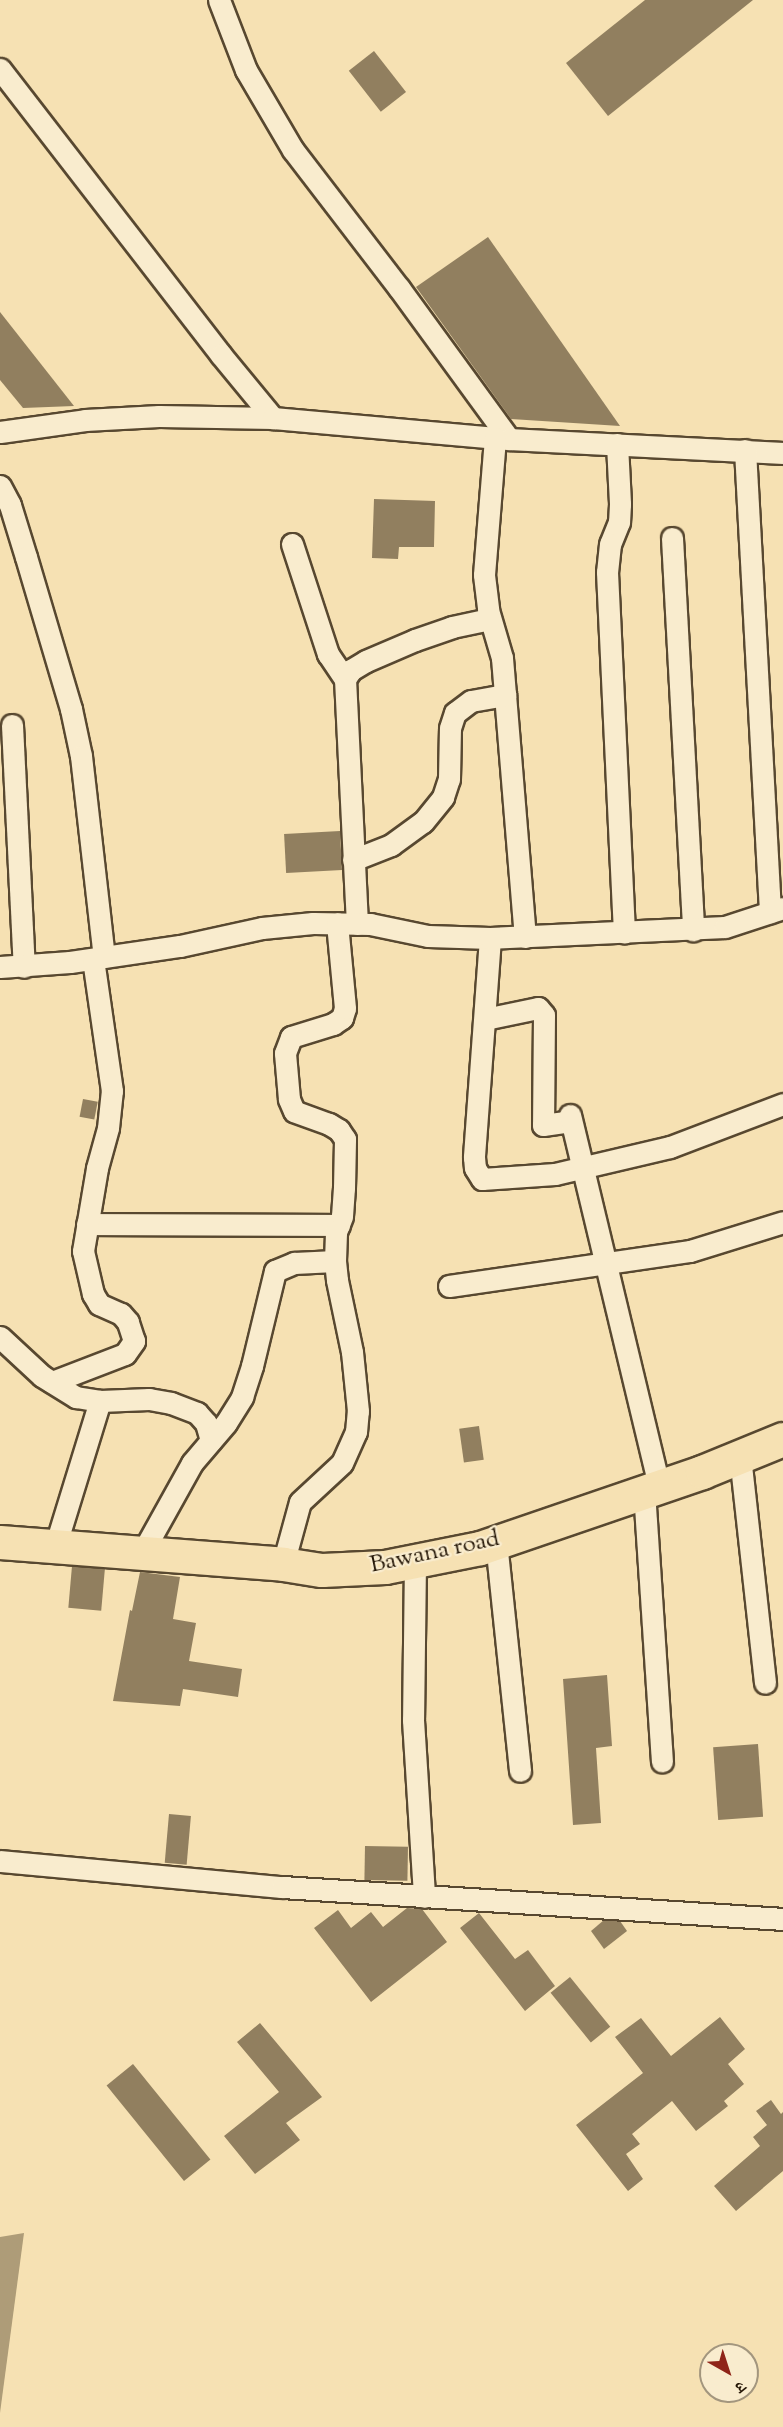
<!DOCTYPE html>
<html>
<head>
<meta charset="utf-8">
<style>
  body { margin:0 }
  #map { position:relative; width:783px; height:2427px; overflow:hidden; background:#f6e1b3; font-family:"Sorts Mill Goudy","Noto Serif Devanagari",serif }
  div>[style] { position:absolute }
  [style*='--x'] { left:calc(var(--x)*1px); top:calc(var(--y)*1px); width:calc(var(--w)*1px); rotate:calc(var(--a)*1deg) }
  .water>* { inset:0; background:#ae9c78 }
  .building>* { inset:0; background:#917f5f; transform-origin:0 0 }
  .roads { filter:drop-shadow(2px 0 #584830) drop-shadow(-2px 0 #584830) drop-shadow(0 2px #584830) drop-shadow(0 -2px #584830) }
  .street>* { height:21px; margin:-10.5px; padding:0 10.5px; transform-origin:10.5px; border-radius:10.5px; background:#f9ecce }
  .primary>* { height:33px; margin:-16.5px; padding:0 16.5px; transform-origin:16.5px; border-radius:16.5px; background:#f6e1b3 }
  span { translate:-50% -50%; white-space:nowrap; text-align:center; line-height:1.15; -webkit-text-stroke:4.5px #f9ecce; paint-order:stroke }
  .street-label { font-size:24px; color:#231505 }
  .north { position:absolute; left:699px; top:2343px; width:60px; height:60px; box-sizing:border-box; background:#f9ecce; border:2px solid #a3967e; border-radius:50%; rotate:141deg; font-size:16px; font-weight:700; line-height:24px; text-align:center; color:#231505 }
  .north::after { content:''; display:block; margin:auto; width:21px; height:27px; background:#8f2418; clip-path:polygon(50% 0,100% 100%,50% 72%,0 100%) }
</style>
</head>
<body>
<div id="map">
  <div class="water">
    <div style="clip-path:polygon(24px 2233px,0 2413px,0 2237px)"></div>
  </div>
  <div class="building">
    <div style="clip-path:polygon(645px 0,753px 0,608px 116px,566px 63px)"></div>
    <div style="left:374px;top:51px;width:52px;height:32px;rotate:52deg"></div>
    <div style="clip-path:polygon(488px 237px,620px 426px,511px 419px,416px 287px)"></div>
    <div style="clip-path:polygon(0 312px,74px 406px,23px 408px,0 380px)"></div>
    <div style="clip-path:polygon(374px 499px,435px 501px,434px 547px,399px 547px,398px 559px,372px 558px)"></div>
    <div style="left:340px;top:831px;width:39px;height:56px;rotate:87deg"></div>
    <div style="left:83px;top:1099px;width:15px;height:18px;rotate:11deg"></div>
    <div style="left:479px;top:1426px;width:34px;height:20px;rotate:82deg"></div>
    <div style="left:72px;top:1566px;width:33px;height:42px;rotate:5deg"></div>
    <div style="clip-path:polygon(140px 1572px,180px 1577px,173px 1619px,196px 1623px,189px 1661px,242px 1669px,238px 1697px,183px 1689px,180px 1706px,113px 1701px,130px 1610px,132px 1611px)"></div>
    <div style="clip-path:polygon(607px 1675px,612px 1746px,596px 1748px,601px 1823px,573px 1825px,563px 1679px)"></div>
    <div style="left:758px;top:1744px;width:73px;height:45px;rotate:86deg"></div>
    <div style="left:169px;top:1814px;width:22px;height:49px;rotate:5deg"></div>
    <div style="left:365px;top:1846px;width:43px;height:34px;rotate:1deg"></div>
    <div style="clip-path:polygon(407px 1908px,422px 1909px,447px 1942px,371px 2002px,314px 1928px,338px 1910px,351px 1928px,371px 1912px,383px 1927px)"></div>
    <div style="clip-path:polygon(479px 1913px,515px 1959px,528px 1950px,555px 1986px,525px 2011px,460px 1928px)"></div>
    <div style="clip-path:polygon(604px 1920px,620px 1921px,627px 1931px,604px 1949px,591px 1931px)"></div>
    <div style="left:570px;top:1977px;width:64px;height:25px;rotate:51deg"></div>
    <div style="clip-path:polygon(720px 2017px,745px 2049px,728px 2064px,744px 2084px,724px 2101px,728px 2106px,696px 2131px,672px 2101px,632px 2134px,640px 2144px,626px 2154px,643px 2179px,628px 2191px,576px 2125px,643px 2073px,615px 2037px,641px 2018px,671px 2056px)"></div>
    <div style="clip-path:polygon(260px 2023px,322px 2097px,286px 2123px,300px 2140px,255px 2174px,224px 2136px,279px 2092px,237px 2042px)"></div>
    <div style="left:133px;top:2064px;width:123px;height:34px;rotate:51deg"></div>
    <div style="clip-path:polygon(771px 2100px,781px 2114px,783px 2112px,783px 2171px,736px 2211px,714px 2186px,760px 2146px,753px 2137px,767px 2125px,756px 2111px)"></div>
  </div>
  <div class="roads">
    <div class="street">
      <div style="--x:219;--y:0;--w:75;--a:68.9"></div>
      <div style="--x:246;--y:70;--w:93;--a:59.6"></div>
      <div style="--x:293;--y:150;--w:174;--a:52.5"></div>
      <div style="--x:399;--y:288;--w:187;--a:53.9"></div>
      <div style="--x:0;--y:69;--w:361;--a:52.3"></div>
      <div style="--x:221;--y:355;--w:82;--a:50.5"></div>
      <div style="--x:0;--y:432;--w:86;--a:-8"></div>
      <div style="--x:85;--y:420;--w:74;--a:-3.1"></div>
      <div style="--x:159;--y:416;--w:114;--a:1"></div>
      <div style="--x:273;--y:418;--w:237;--a:5.1"></div>
      <div style="--x:509;--y:439;--w:274;--a:2.9"></div>
      <div style="--x:495;--y:438;--w:137;--a:94.6"></div>
      <div style="--x:484;--y:575;--w:35;--a:83"></div>
      <div style="--x:488;--y:610;--w:50;--a:73.7"></div>
      <div style="--x:502;--y:658;--w:280;--a:85.3"></div>
      <div style="--x:617;--y:444;--w:60;--a:87.1"></div>
      <div style="--x:620;--y:504;--w:18;--a:93"></div>
      <div style="--x:619;--y:522;--w:24;--a:112"></div>
      <div style="--x:610;--y:544;--w:28;--a:96"></div>
      <div style="--x:607;--y:572;--w:361;--a:87.3"></div>
      <div style="--x:745;--y:450;--w:463;--a:86.9"></div>
      <div style="--x:0;--y:486;--w:21;--a:62"></div>
      <div style="--x:10;--y:505;--w:54;--a:72.9"></div>
      <div style="--x:26;--y:557;--w:159;--a:73.5"></div>
      <div style="--x:71;--y:709;--w:48;--a:78"></div>
      <div style="--x:81;--y:756;--w:202;--a:83.5"></div>
      <div style="--x:672;--y:538;--w:393;--a:86.9"></div>
      <div style="--x:292;--y:544;--w:116;--a:71.9"></div>
      <div style="--x:328;--y:654;--w:30;--a:56"></div>
      <div style="--x:12;--y:725;--w:242;--a:87.2"></div>
      <div style="--x:353;--y:860;--w:41;--a:-21.5"></div>
      <div style="--x:391;--y:845;--w:39;--a:-36"></div>
      <div style="--x:423;--y:822;--w:32;--a:-51"></div>
      <div style="--x:443;--y:797;--w:19;--a:-72"></div>
      <div style="--x:449;--y:779;--w:51;--a:-88.9"></div>
      <div style="--x:450;--y:728;--w:16;--a:-72"></div>
      <div style="--x:455;--y:713;--w:20;--a:-37"></div>
      <div style="--x:471;--y:701;--w:35;--a:-10"></div>
      <div style="--x:357;--y:924;--w:245;--a:-92.8"></div>
      <div style="--x:345;--y:679;--w:11;--a:-56"></div>
      <div style="--x:351;--y:670;--w:17;--a:-31"></div>
      <div style="--x:366;--y:661;--w:53;--a:-23.2"></div>
      <div style="--x:415;--y:640;--w:39;--a:-19"></div>
      <div style="--x:452;--y:627;--w:39;--a:-12"></div>
      <div style="--x:490;--y:938;--w:220;--a:94.2"></div>
      <div style="--x:474;--y:1157;--w:11;--a:85"></div>
      <div style="--x:475;--y:1168;--w:13;--a:58"></div>
      <div style="--x:482;--y:1179;--w:73;--a:-3.9"></div>
      <div style="--x:555;--y:1174;--w:118;--a:-13.2"></div>
      <div style="--x:670;--y:1147;--w:121;--a:-20.8"></div>
      <div style="--x:0;--y:967;--w:70;--a:-4.1"></div>
      <div style="--x:70;--y:962;--w:111;--a:-8.3"></div>
      <div style="--x:180;--y:946;--w:84;--a:-12.4"></div>
      <div style="--x:262;--y:928;--w:51;--a:-5.6"></div>
      <div style="--x:313;--y:923;--w:57;--a:1"></div>
      <div style="--x:370;--y:924;--w:59;--a:11.7"></div>
      <div style="--x:428;--y:936;--w:62;--a:1.8"></div>
      <div style="--x:490;--y:938;--w:235;--a:-2.7"></div>
      <div style="--x:725;--y:927;--w:61;--a:-18.1"></div>
      <div style="--x:485;--y:1019;--w:54;--a:-11.7"></div>
      <div style="--x:538;--y:1008;--w:9;--a:49"></div>
      <div style="--x:544;--y:1015;--w:110;--a:90.5"></div>
      <div style="--x:543;--y:1125;--w:28;--a:-8"></div>
      <div style="--x:570;--y:1115;--w:382;--a:76.5"></div>
      <div style="--x:87;--y:1224;--w:252;--a:0.2"></div>
      <div style="--x:449;--y:1286;--w:244;--a:-8.3"></div>
      <div style="--x:690;--y:1251;--w:97;--a:-17.3"></div>
      <div style="--x:0;--y:1337;--w:57;--a:42.9"></div>
      <div style="--x:42;--y:1376;--w:40;--a:32"></div>
      <div style="--x:76;--y:1397;--w:24;--a:9"></div>
      <div style="--x:100;--y:1401;--w:49;--a:-2.3"></div>
      <div style="--x:149;--y:1399;--w:22;--a:10"></div>
      <div style="--x:171;--y:1403;--w:28;--a:21"></div>
      <div style="--x:197;--y:1413;--w:13;--a:48"></div>
      <div style="--x:206;--y:1423;--w:18;--a:74"></div>
      <div style="--x:52;--y:1382;--w:78;--a:-21"></div>
      <div style="--x:125;--y:1354;--w:16;--a:-55"></div>
      <div style="--x:134;--y:1341;--w:20;--a:-108"></div>
      <div style="--x:128;--y:1322;--w:11;--a:-131"></div>
      <div style="--x:121;--y:1314;--w:24;--a:-156"></div>
      <div style="--x:99;--y:1304;--w:12;--a:-121"></div>
      <div style="--x:93;--y:1294;--w:44;--a:-103.1"></div>
      <div style="--x:83;--y:1251;--w:84;--a:-80.4"></div>
      <div style="--x:97;--y:1168;--w:41;--a:-74.6"></div>
      <div style="--x:108;--y:1128;--w:37;--a:-84"></div>
      <div style="--x:112;--y:1091;--w:133;--a:-98.2"></div>
      <div style="--x:740;--y:1456;--w:228;--a:83.7"></div>
      <div style="--x:644;--y:1491;--w:271;--a:86.2"></div>
      <div style="--x:496;--y:1542;--w:230;--a:84"></div>
      <div style="--x:55;--y:1547;--w:153;--a:-72.9"></div>
      <div style="--x:142;--y:1553;--w:103;--a:-60.9"></div>
      <div style="--x:192;--y:1463;--w:52;--a:-49.6"></div>
      <div style="--x:226;--y:1423;--w:31;--a:-58"></div>
      <div style="--x:242;--y:1397;--w:33;--a:-72"></div>
      <div style="--x:252;--y:1366;--w:98;--a:-76.4"></div>
      <div style="--x:275;--y:1271;--w:21;--a:-23"></div>
      <div style="--x:294;--y:1263;--w:41;--a:-2.8"></div>
      <div style="--x:415;--y:1561;--w:159;--a:90.7"></div>
      <div style="--x:413;--y:1720;--w:177;--a:86.4"></div>
      <div style="--x:283;--y:1564;--w:64;--a:-74.7"></div>
      <div style="--x:300;--y:1502;--w:57;--a:-42.9"></div>
      <div style="--x:342;--y:1463;--w:34;--a:-66"></div>
      <div style="--x:356;--y:1432;--w:21;--a:-85"></div>
      <div style="--x:358;--y:1411;--w:59;--a:-95.8"></div>
      <div style="--x:352;--y:1352;--w:74;--a:-101.8"></div>
      <div style="--x:337;--y:1280;--w:19;--a:-96"></div>
      <div style="--x:335;--y:1261;--w:29;--a:-88"></div>
      <div style="--x:336;--y:1232;--w:17;--a:-69"></div>
      <div style="--x:342;--y:1216;--w:28;--a:-86"></div>
      <div style="--x:344;--y:1188;--w:49;--a:-88.8"></div>
      <div style="--x:345;--y:1139;--w:11;--a:-124"></div>
      <div style="--x:339;--y:1130;--w:12;--a:-149"></div>
      <div style="--x:329;--y:1124;--w:37;--a:-160"></div>
      <div style="--x:294;--y:1111;--w:13;--a:-113"></div>
      <div style="--x:289;--y:1099;--w:46;--a:-95"></div>
      <div style="--x:285;--y:1053;--w:17;--a:-69"></div>
      <div style="--x:291;--y:1037;--w:44;--a:-17.2"></div>
      <div style="--x:333;--y:1024;--w:11;--a:-34"></div>
      <div style="--x:342;--y:1018;--w:10;--a:-73"></div>
      <div style="--x:345;--y:1008;--w:85;--a:-95.4"></div>
      <div style="--x:0;--y:1861;--w:283;--a:5.3"></div>
      <div style="--x:282;--y:1887;--w:502;--a:3.65"></div>
    </div>
    <div class="primary">
      <div style="--x:0;--y:1542;--w:284;--a:4.4"></div>
      <div style="--x:283;--y:1564;--w:39;--a:9"></div>
      <div style="--x:322;--y:1570;--w:63;--a:-2.7"></div>
      <div style="--x:385;--y:1567;--w:97;--a:-11.3"></div>
      <div style="--x:480;--y:1548;--w:235;--a:-18.9"></div>
      <div style="--x:702;--y:1472;--w:87;--a:-22.2"></div>
    </div>
  </div>
  <div class="street-label">
    <span style="left:435px;top:1553px;rotate:-12deg">Bawana road</span>
  </div>
  <div class="north">उ</div>
</div>
</body>
</html>
